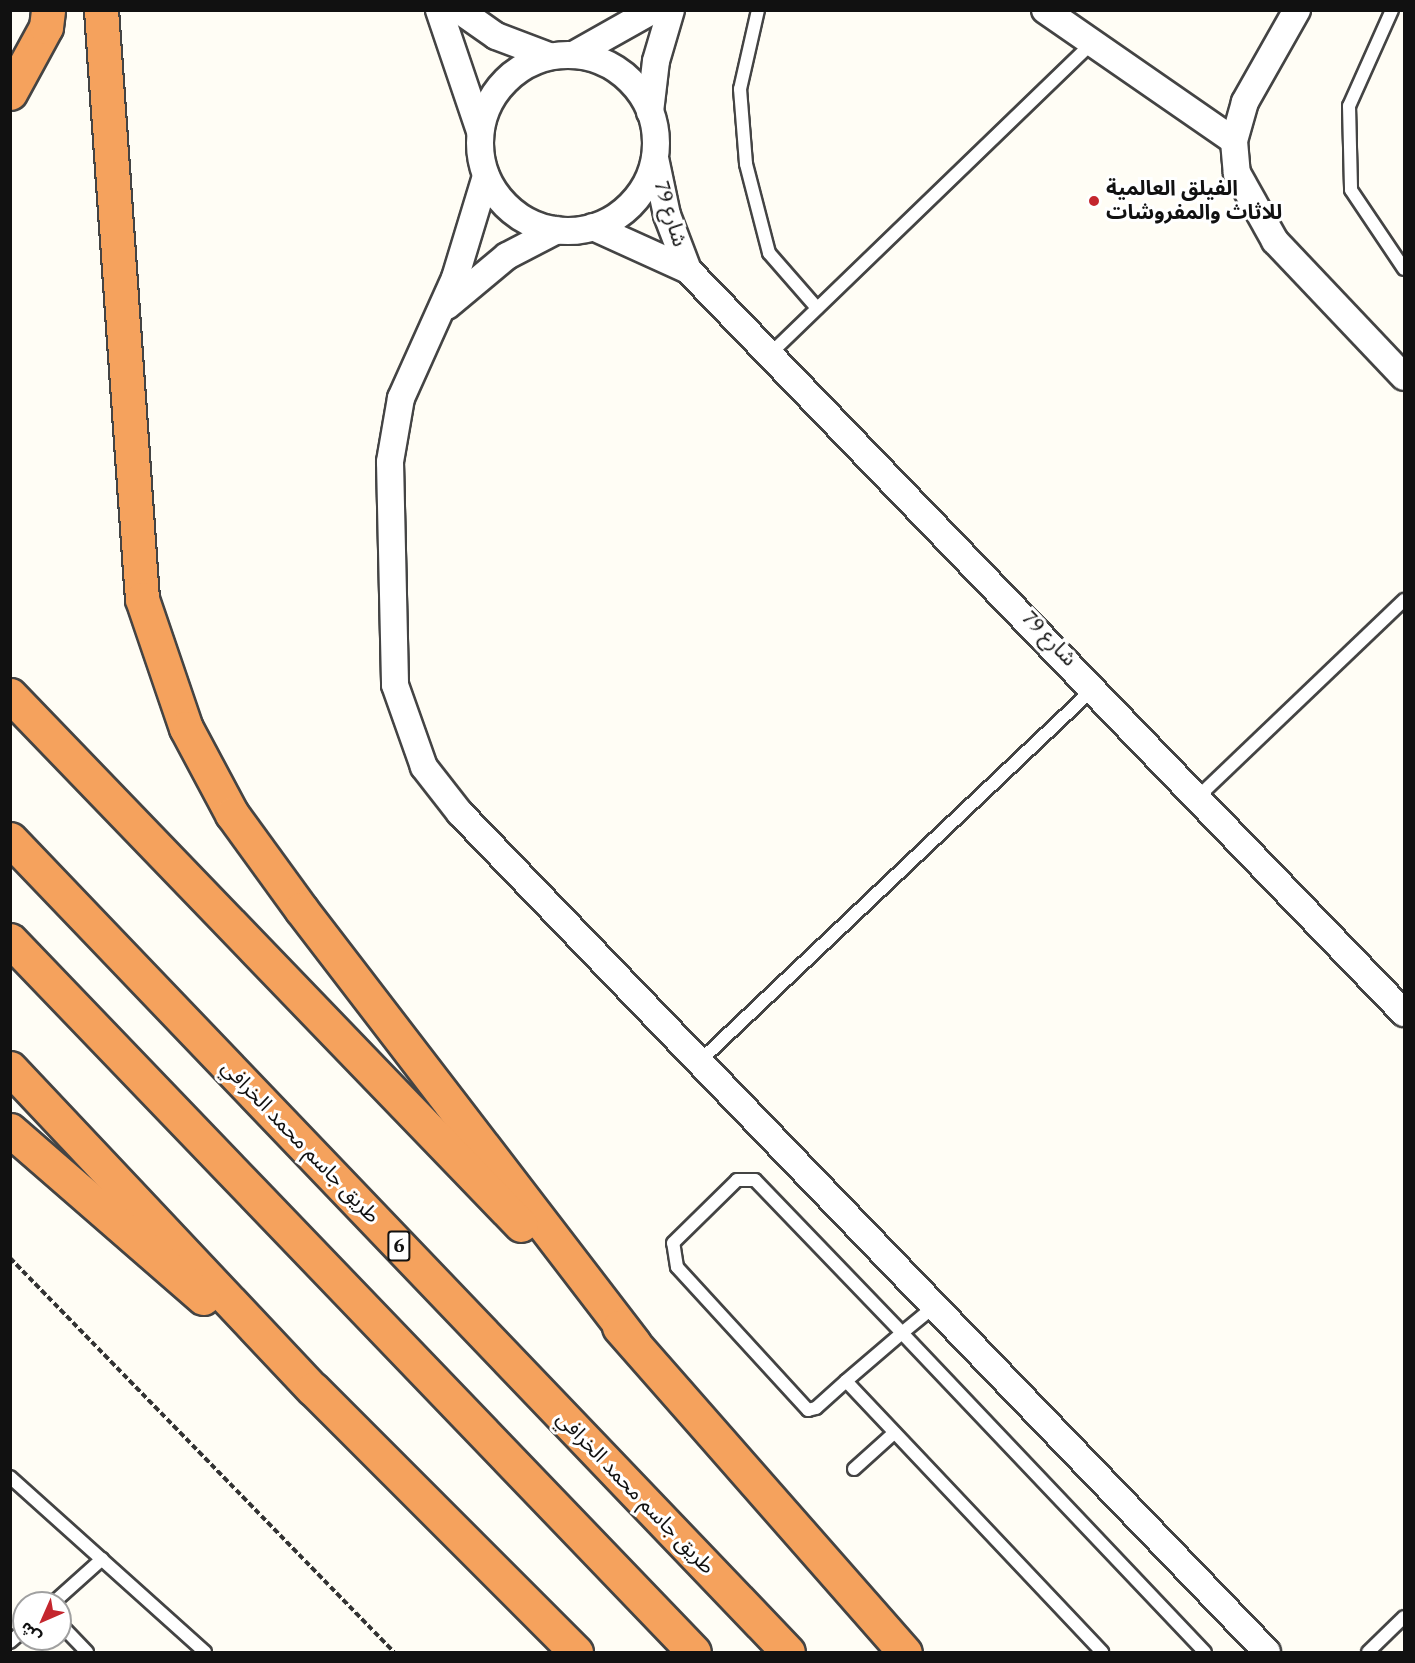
<!DOCTYPE html>
<html>
<head>
<meta charset="utf-8">
<style>
  body { margin:0 }
  #map { position:relative; width:1415px; height:1663px; overflow:hidden; background:#fffdf5; font-family:Spectral,"Noto Sans Arabic",serif }
  div>[style] { position:absolute }
  [style*='--x'] { left:calc(var(--x)*1px); top:calc(var(--y)*1px); width:calc(var(--w)*1px); rotate:calc(var(--a)*1deg) }
  .path>* { height:4px; margin-top:-2px; transform-origin:0; background:repeating-linear-gradient(90deg,#333 0 6px,transparent 0 9px) }
  .roads { filter:drop-shadow(2px 0 #444) drop-shadow(-2px 0 #444) drop-shadow(0 2px #444) drop-shadow(0 -2px #444) }
  .service>* { height:12px; margin:-6px; padding:0 6px; transform-origin:6px; border-radius:6px; background:#fff }
  .minor>* { height:26px; margin:-13px; padding:0 13px; transform-origin:13px; border-radius:13px; background:#fff }
  .minor>.ring { margin:-13px; padding:0; box-sizing:content-box; background:none; border:26px solid #fff; border-radius:50% }
  .motorway>* { height:33px; margin:-16.5px; padding:0 16.5px; transform-origin:16.5px; border-radius:16.5px; background:#f5a25d }
  .dots>* { width:16px; height:16px; translate:-50% -50%; box-sizing:border-box; border:3px solid #fff; border-radius:50% }
  span { translate:-50% -50%; white-space:nowrap; text-align:center; line-height:1.15; -webkit-text-stroke:6px #fff; paint-order:stroke }
  .shield-label span { padding:2px 4px; background:#fff; border:2px solid; border-radius:4px; -webkit-text-stroke-width:0 }
  .shield-label { font-size:20px; color:#111; font-weight:700 }
  .poi-label { font-size:21px; color:#111; font-weight:700 }
  .left { translate:0 -50%; text-align:left }
  .street-label { font-size:21px; color:#111 }
  .frame { position:absolute; inset:0; border:12px solid #111; pointer-events:none }
  .north { position:absolute; left:12px; top:1591px; width:60px; height:60px; box-sizing:border-box; background:#fff; border:2px solid #a0a0a0; border-radius:50%; rotate:225deg; font-size:16px; font-weight:700; line-height:24px; text-align:center; color:#111 }
  .north::after { content:''; display:block; margin:auto; width:21px; height:27px; background:#c4262e; clip-path:polygon(50% 0,100% 100%,50% 72%,0 100%) }
</style>
</head>
<body>
<div id="map">
  <div class="path">
    <div style="--x:10;--y:1258;--w:550;--a:45.74"></div>
  </div>
  <div class="roads">
    <div class="service">
      <div style="--x:758;--y:10;--w:81;--a:102.8"></div>
      <div style="--x:740;--y:89;--w:75;--a:85.4"></div>
      <div style="--x:746;--y:164;--w:92;--a:75.5"></div>
      <div style="--x:769;--y:253;--w:73;--a:48.9"></div>
      <div style="--x:1392;--y:10;--w:105;--a:114.1"></div>
      <div style="--x:1349;--y:106;--w:84;--a:88.6"></div>
      <div style="--x:1351;--y:190;--w:95;--a:56.1"></div>
      <div style="--x:770;--y:354;--w:448;--a:-44"></div>
      <div style="--x:1199;--y:796;--w:284;--a:-43.7"></div>
      <div style="--x:702;--y:1059;--w:538;--a:-43.42"></div>
      <div style="--x:936;--y:1305;--w:44;--a:140.5"></div>
      <div style="--x:902;--y:1333;--w:74;--a:139.4"></div>
      <div style="--x:846;--y:1381;--w:40;--a:138"></div>
      <div style="--x:816;--y:1408;--w:8;--a:166"></div>
      <div style="--x:808;--y:1410;--w:194;--a:-132.5"></div>
      <div style="--x:677;--y:1267;--w:24;--a:-99"></div>
      <div style="--x:673;--y:1243;--w:90;--a:-44.5"></div>
      <div style="--x:737;--y:1180;--w:18;--a:0"></div>
      <div style="--x:755;--y:1180;--w:212;--a:46.1"></div>
      <div style="--x:902;--y:1333;--w:440;--a:46.5"></div>
      <div style="--x:846;--y:1381;--w:373;--a:46.6"></div>
      <div style="--x:854;--y:1469;--w:54;--a:-42"></div>
      <div style="--x:10;--y:1477;--w:262;--a:41.9"></div>
      <div style="--x:53;--y:1603;--w:66;--a:-41.9"></div>
      <div style="--x:60;--y:1624;--w:39;--a:46"></div>
      <div style="--x:10;--y:1642;--w:18;--a:-41"></div>
      <div style="--x:1368;--y:1652;--w:50;--a:-44.2"></div>
    </div>
    <div class="minor">
      <div style="--x:439;--y:10;--w:128;--a:71.3"></div>
      <div style="--x:459;--y:10;--w:45;--a:35.1"></div>
      <div style="--x:496;--y:36;--w:57;--a:20.7"></div>
      <div style="--x:1045;--y:10;--w:230;--a:34.7"></div>
      <div style="--x:1297;--y:10;--w:106;--a:119.5"></div>
      <div style="--x:1245;--y:102;--w:41;--a:105.8"></div>
      <div style="--x:1234;--y:141;--w:32;--a:85"></div>
      <div style="--x:1237;--y:173;--w:78;--a:60.8"></div>
      <div style="--x:1275;--y:241;--w:187;--a:46.5"></div>
      <div style="--x:575;--y:54;--w:90;--a:-29.4"></div>
      <div class="ring" style="left:480px;top:55px;width:150px;height:150px"></div>
      <div style="--x:650;--y:112;--w:51;--a:-83.3"></div>
      <div style="--x:656;--y:61;--w:53;--a:-73.6"></div>
      <div style="--x:655;--y:158;--w:58;--a:78.1"></div>
      <div style="--x:667;--y:215;--w:59;--a:69.1"></div>
      <div style="--x:486;--y:176;--w:107;--a:106.9"></div>
      <div style="--x:455;--y:278;--w:132;--a:114.2"></div>
      <div style="--x:401;--y:398;--w:65;--a:99.8"></div>
      <div style="--x:390;--y:462;--w:223;--a:88.7"></div>
      <div style="--x:395;--y:685;--w:87;--a:70.5"></div>
      <div style="--x:424;--y:767;--w:58;--a:52"></div>
      <div style="--x:460;--y:813;--w:1164;--a:46.11"></div>
      <div style="--x:593;--y:227;--w:104;--a:24.4"></div>
      <div style="--x:688;--y:270;--w:1032;--a:46.06"></div>
      <div style="--x:447;--y:306;--w:78;--a:-39.8"></div>
      <div style="--x:507;--y:256;--w:56;--a:-27.5"></div>
    </div>
    <div class="motorway">
      <div style="--x:101;--y:10;--w:590;--a:86.02"></div>
      <div style="--x:142;--y:599;--w:136;--a:71.2"></div>
      <div style="--x:186;--y:728;--w:98;--a:61.9"></div>
      <div style="--x:232;--y:814;--w:117;--a:54"></div>
      <div style="--x:301;--y:909;--w:547;--a:52.5"></div>
      <div style="--x:10;--y:93;--w:75;--a:-61.4"></div>
      <div style="--x:46;--y:27;--w:17;--a:-83"></div>
      <div style="--x:10;--y:695;--w:736;--a:46.05"></div>
      <div style="--x:10;--y:839;--w:1125;--a:46.26"></div>
      <div style="--x:10;--y:940;--w:987;--a:46.15"></div>
      <div style="--x:10;--y:1068;--w:441;--a:46.7"></div>
      <div style="--x:313;--y:1389;--w:372;--a:45"></div>
      <div style="--x:10;--y:1130;--w:256;--a:41"></div>
      <div style="--x:619;--y:1327;--w:433;--a:48.7"></div>
    </div>
  </div>
  <div class="dots">
    <div style="left:1094px;top:201px;background:#c4262e"></div>
  </div>
  <div class="shield-label">
    <span style="left:399px;top:1246px">6</span>
  </div>
  <div class="poi-label">
    <span class="left" style="left:1106px;top:201px">الفيلق العالمية<br>للاثاث والمفروشات</span>
  </div>
  <div class="street-label">
    <span style="left:670px;top:214px;rotate:73deg">شارع 79</span>
    <span style="left:1049px;top:639px;rotate:46deg">شارع 79</span>
    <span style="left:300px;top:1142px;rotate:46deg">طريق جاسم محمد الخرافي</span>
    <span style="left:635px;top:1493px;rotate:46deg">طريق جاسم محمد الخرافي</span>
  </div>
  <div class="frame"></div>
  <div class="north">ش</div>
</div>
</body>
</html>
